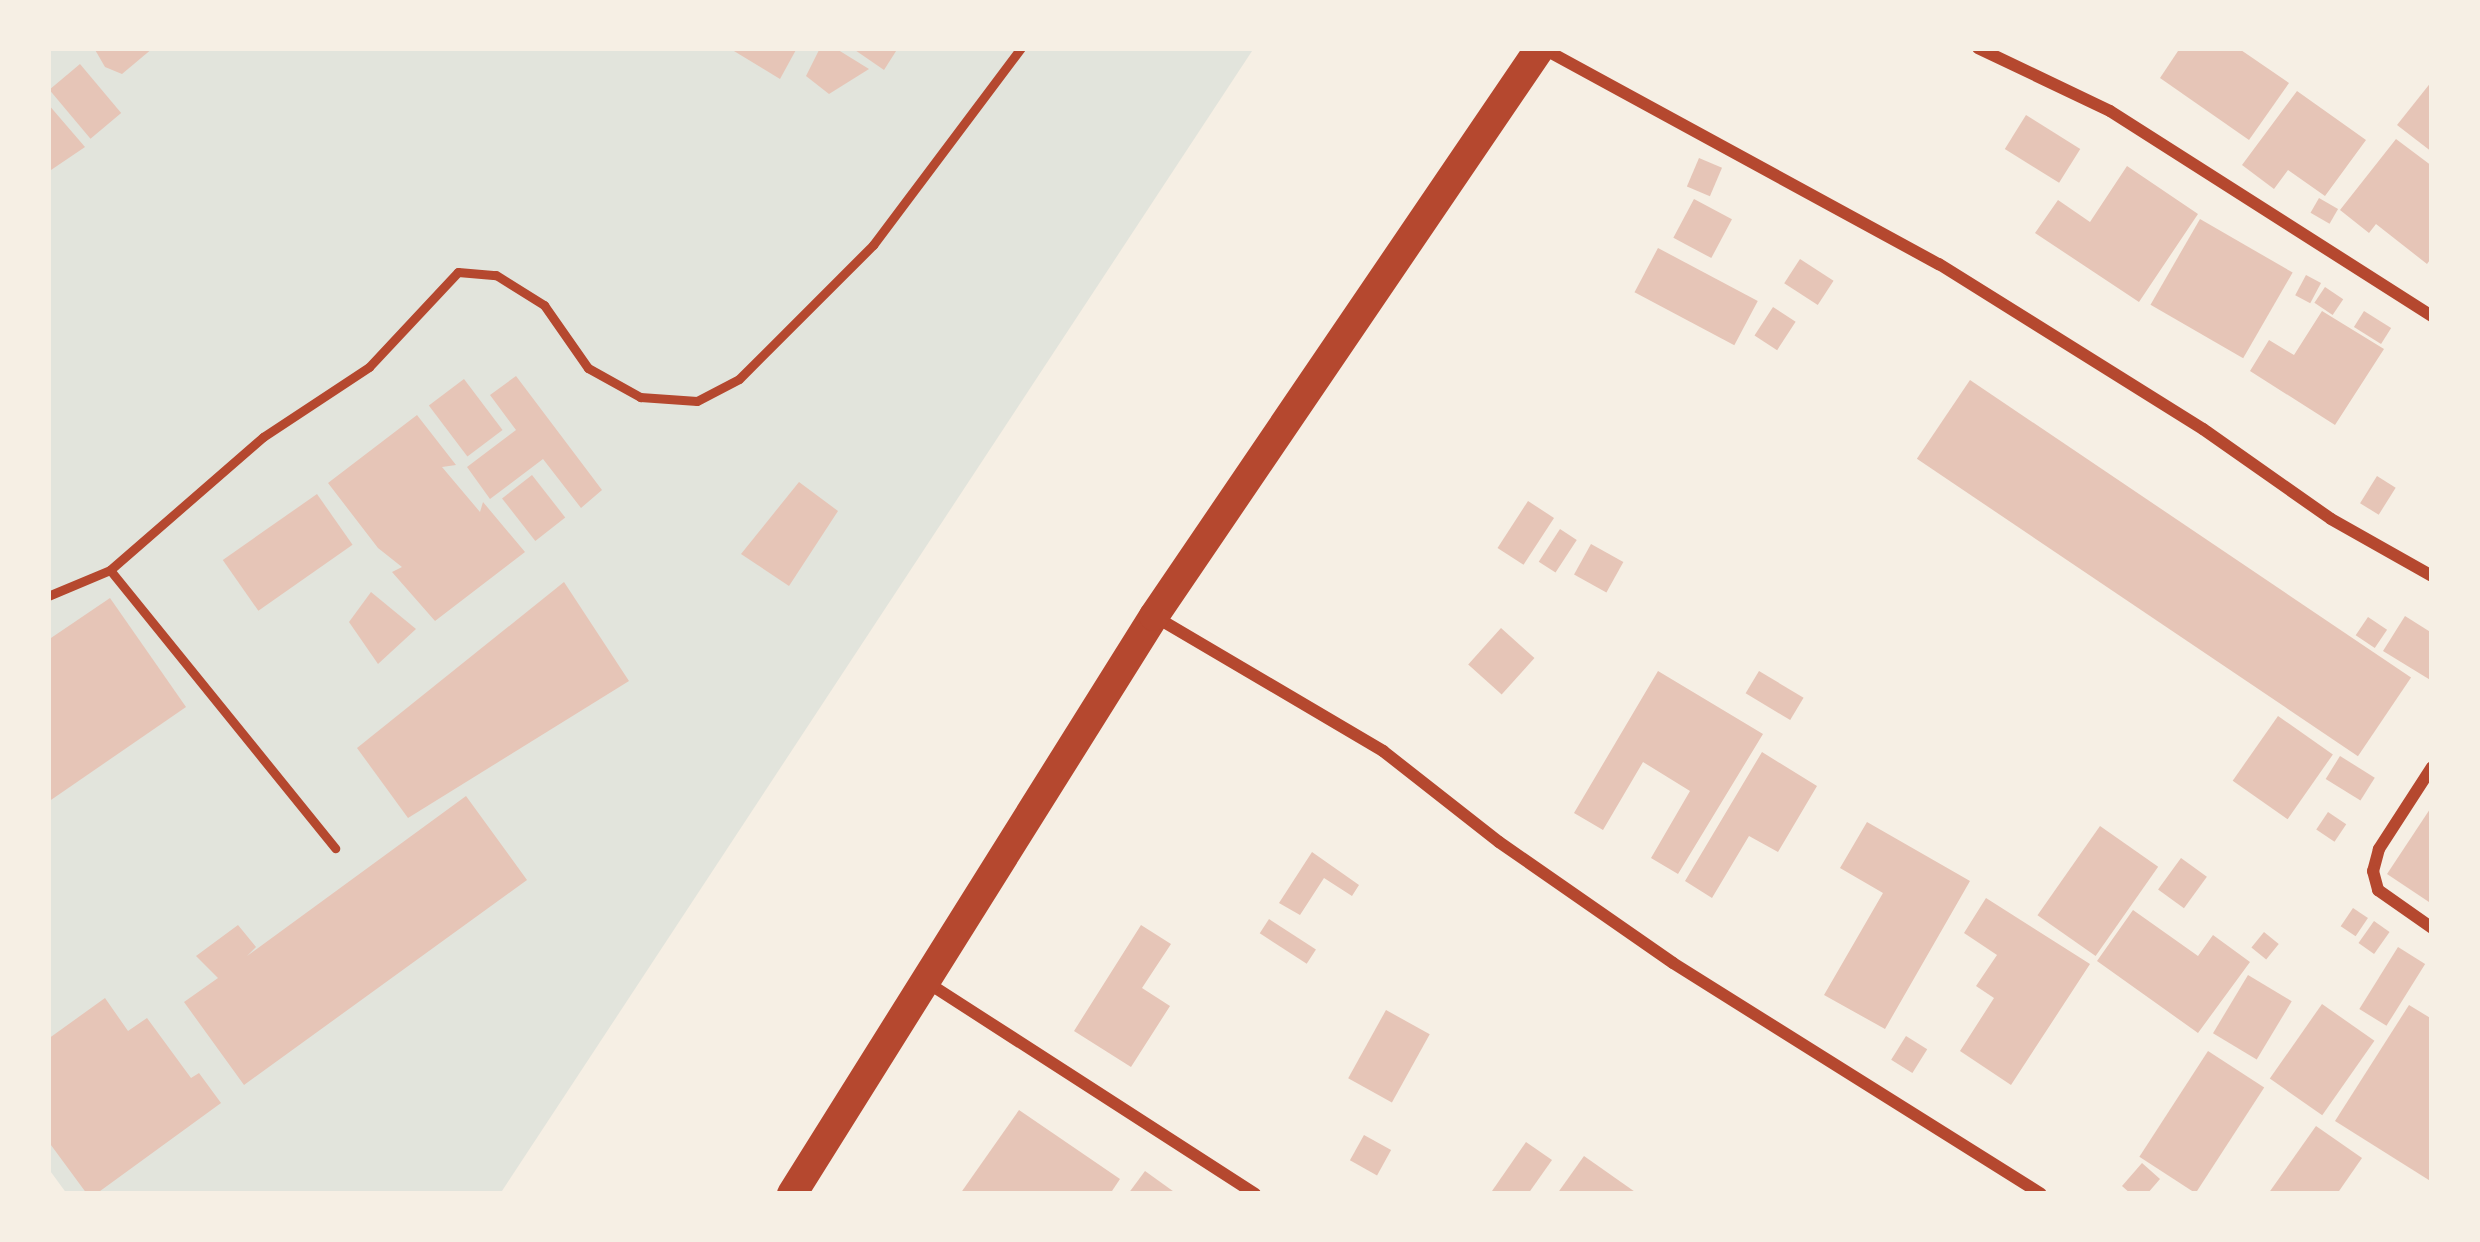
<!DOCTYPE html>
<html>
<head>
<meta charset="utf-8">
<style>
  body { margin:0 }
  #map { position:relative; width:2480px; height:1242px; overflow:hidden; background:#f6efe4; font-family:Raleway,sans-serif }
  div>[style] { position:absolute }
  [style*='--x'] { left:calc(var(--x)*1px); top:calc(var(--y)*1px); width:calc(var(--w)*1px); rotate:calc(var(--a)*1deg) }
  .green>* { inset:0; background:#e2e4dc }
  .building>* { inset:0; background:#e6c5b7; transform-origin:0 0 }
  .service>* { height:9px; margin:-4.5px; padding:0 4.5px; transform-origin:4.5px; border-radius:4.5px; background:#b5482f }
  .minor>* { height:12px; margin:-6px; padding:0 6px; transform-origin:6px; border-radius:6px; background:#b5482f }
  .primary>* { height:30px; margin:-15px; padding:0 15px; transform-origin:15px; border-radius:15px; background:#b5482f }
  span { translate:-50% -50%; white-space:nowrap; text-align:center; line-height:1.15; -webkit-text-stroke:9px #f6efe4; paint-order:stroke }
  .frame { position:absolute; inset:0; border:51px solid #f6efe4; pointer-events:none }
</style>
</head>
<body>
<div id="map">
  <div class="green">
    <div style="clip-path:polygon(48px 48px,1254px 48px,500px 1194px,67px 1194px,48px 1168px)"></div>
  </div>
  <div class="building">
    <div style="clip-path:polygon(94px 48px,153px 48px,122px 74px,105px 67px)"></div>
    <div style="clip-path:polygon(729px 48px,797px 48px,780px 79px)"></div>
    <div style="clip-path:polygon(820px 48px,835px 48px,869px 69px,829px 94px,806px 76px)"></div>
    <div style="clip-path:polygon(852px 48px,898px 48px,884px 70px)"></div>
    <div style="clip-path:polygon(2180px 48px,2238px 48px,2289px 83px,2249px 140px,2160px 78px)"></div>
    <div style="left:80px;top:64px;width:64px;height:40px;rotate:50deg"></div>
    <div style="clip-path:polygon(2432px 81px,2432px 152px,2397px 125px)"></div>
    <div style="clip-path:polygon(2297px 91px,2366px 140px,2325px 196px,2288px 170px,2274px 189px,2242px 165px)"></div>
    <div style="clip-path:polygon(48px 104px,85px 147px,51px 170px,48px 166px)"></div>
    <div style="left:2026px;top:115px;width:64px;height:40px;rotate:32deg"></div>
    <div style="clip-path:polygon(2396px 139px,2432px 166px,2432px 257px,2427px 264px,2376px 224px,2369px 233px,2340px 210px)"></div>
    <div style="left:1699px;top:158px;width:25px;height:31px;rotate:23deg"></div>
    <div style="clip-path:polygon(2127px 166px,2198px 214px,2139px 302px,2035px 233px,2058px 200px,2090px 222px)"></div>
    <div style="left:2319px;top:198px;width:22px;height:17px;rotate:30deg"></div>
    <div style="left:1694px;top:199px;width:43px;height:44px;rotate:28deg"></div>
    <div style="left:2200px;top:219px;width:107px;height:99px;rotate:30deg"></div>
    <div style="left:1658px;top:248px;width:113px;height:50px;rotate:28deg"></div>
    <div style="left:1800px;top:259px;width:40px;height:29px;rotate:33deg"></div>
    <div style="left:2306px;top:275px;width:17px;height:23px;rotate:28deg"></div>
    <div style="left:2325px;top:287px;width:22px;height:19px;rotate:34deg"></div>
    <div style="left:1773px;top:307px;width:27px;height:34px;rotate:33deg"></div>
    <div style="clip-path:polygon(2322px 311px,2384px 349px,2335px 425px,2250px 371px,2269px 340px,2294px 355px)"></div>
    <div style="left:2364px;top:311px;width:32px;height:19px;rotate:32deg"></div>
    <div style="clip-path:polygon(516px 376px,602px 490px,581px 508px,543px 459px,490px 499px,467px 467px,516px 430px,490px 395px)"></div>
    <div style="left:464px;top:379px;width:64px;height:44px;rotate:53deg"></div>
    <div style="left:1970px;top:380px;width:532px;height:95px;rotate:34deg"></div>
    <div style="clip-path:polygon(417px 415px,456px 465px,442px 467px,480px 512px,483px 502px,525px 552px,435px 621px,392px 572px,402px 567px,378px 548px,328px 483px)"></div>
    <div style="left:532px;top:475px;width:54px;height:38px;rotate:52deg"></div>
    <div style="left:2377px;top:476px;width:22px;height:32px;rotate:32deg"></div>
    <div style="clip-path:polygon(799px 482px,838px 511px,789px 586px,741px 554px)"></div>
    <div style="left:317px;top:494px;width:62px;height:115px;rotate:55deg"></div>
    <div style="left:1528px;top:501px;width:31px;height:56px;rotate:33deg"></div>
    <div style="left:1560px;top:529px;width:20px;height:39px;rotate:33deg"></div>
    <div style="left:1591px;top:544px;width:37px;height:35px;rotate:29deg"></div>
    <div style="clip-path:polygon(564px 582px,629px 681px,408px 818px,357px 748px)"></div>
    <div style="clip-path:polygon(371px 592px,416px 629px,378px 664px,349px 622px)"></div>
    <div style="clip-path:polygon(110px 598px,186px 707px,48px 802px,48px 640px)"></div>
    <div style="clip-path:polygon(2405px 616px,2432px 633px,2432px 681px,2383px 651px)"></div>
    <div style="left:2368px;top:617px;width:23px;height:22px;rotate:34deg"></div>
    <div style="left:1501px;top:628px;width:45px;height:49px;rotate:42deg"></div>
    <div style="clip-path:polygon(1658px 671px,1763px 734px,1678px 874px,1651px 858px,1690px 791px,1643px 762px,1603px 830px,1574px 813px)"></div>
    <div style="left:1759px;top:671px;width:52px;height:26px;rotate:31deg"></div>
    <div style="left:2278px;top:716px;width:67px;height:79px;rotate:35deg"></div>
    <div style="clip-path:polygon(1762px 752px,1817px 786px,1778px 852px,1749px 836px,1712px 898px,1685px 881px)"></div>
    <div style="left:2340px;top:756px;width:41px;height:27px;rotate:32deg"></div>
    <div style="clip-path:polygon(466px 796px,527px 880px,244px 1085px,184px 1002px,218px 978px,196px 956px,238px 925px,256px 947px,247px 956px)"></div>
    <div style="clip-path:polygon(2432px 806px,2432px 904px,2387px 874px)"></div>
    <div style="left:2328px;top:812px;width:22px;height:21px;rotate:34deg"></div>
    <div style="clip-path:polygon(1867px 822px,1970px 881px,1885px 1029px,1824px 995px,1883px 893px,1840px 868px)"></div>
    <div style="left:2100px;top:826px;width:71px;height:109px;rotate:35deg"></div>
    <div style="clip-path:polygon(1312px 852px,1359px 885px,1352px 896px,1324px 878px,1300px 915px,1279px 903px)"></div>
    <div style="left:2181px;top:858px;width:32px;height:39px;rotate:36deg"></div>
    <div style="clip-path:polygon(1986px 898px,2090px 964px,2011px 1085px,1960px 1051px,1994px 998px,1976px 986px,1997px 955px,1964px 933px)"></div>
    <div style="left:2353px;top:908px;width:18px;height:22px;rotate:34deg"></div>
    <div style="clip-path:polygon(2133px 910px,2198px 956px,2213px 935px,2250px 962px,2198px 1033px,2097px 961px)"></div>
    <div style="left:1269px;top:919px;width:56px;height:17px;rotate:33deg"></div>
    <div style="left:2374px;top:921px;width:19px;height:27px;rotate:35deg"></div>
    <div style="clip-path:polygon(1141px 925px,1171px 944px,1142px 988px,1170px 1006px,1131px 1067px,1074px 1031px)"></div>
    <div style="left:2264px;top:932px;width:19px;height:20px;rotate:39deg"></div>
    <div style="left:2398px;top:947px;width:32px;height:73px;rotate:32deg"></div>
    <div style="left:2248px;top:975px;width:51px;height:68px;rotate:31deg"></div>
    <div style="clip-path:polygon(105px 998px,128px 1031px,147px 1018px,191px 1078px,199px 1073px,221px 1103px,96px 1194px,87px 1194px,48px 1141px,48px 1039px)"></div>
    <div style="left:2322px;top:1004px;width:64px;height:91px;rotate:35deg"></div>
    <div style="clip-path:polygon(2409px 1005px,2432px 1019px,2432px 1182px,2335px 1121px)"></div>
    <div style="left:1386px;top:1010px;width:50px;height:78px;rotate:29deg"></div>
    <div style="left:1906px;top:1036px;width:25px;height:28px;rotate:32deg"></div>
    <div style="left:2208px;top:1051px;width:67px;height:126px;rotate:33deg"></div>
    <div style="clip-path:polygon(1019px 1110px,1120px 1179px,1110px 1194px,960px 1194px)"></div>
    <div style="clip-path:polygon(2316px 1126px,2362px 1158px,2337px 1194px,2268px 1194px)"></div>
    <div style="left:1364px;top:1135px;width:31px;height:29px;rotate:29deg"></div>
    <div style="clip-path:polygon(1526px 1142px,1552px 1160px,1528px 1194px,1497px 1194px,1492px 1191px)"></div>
    <div style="clip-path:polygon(1584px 1156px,1638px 1194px,1557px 1194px)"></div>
    <div style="clip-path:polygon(2142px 1163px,2160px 1179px,2147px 1194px,2131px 1194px,2122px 1186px)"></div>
    <div style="clip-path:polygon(1145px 1171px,1177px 1194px,1128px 1194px)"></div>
  </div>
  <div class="service">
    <div style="--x:110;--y:570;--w:358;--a:51"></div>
    <div style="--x:48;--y:596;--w:67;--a:-22.8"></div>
    <div style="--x:110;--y:570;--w:203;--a:-41"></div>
    <div style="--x:263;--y:437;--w:127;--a:-33.4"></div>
    <div style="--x:369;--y:367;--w:130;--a:-46.9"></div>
    <div style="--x:458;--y:272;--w:38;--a:5"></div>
    <div style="--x:496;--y:275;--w:57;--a:32"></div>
    <div style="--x:544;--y:305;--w:77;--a:55.1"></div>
    <div style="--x:588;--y:368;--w:60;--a:29.1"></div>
    <div style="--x:640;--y:397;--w:57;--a:4"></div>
    <div style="--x:697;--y:401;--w:47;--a:-27.6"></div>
    <div style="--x:739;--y:379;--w:190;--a:-45"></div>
    <div style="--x:873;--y:245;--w:246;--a:-53.1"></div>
  </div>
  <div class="minor">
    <div style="--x:1978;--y:48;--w:146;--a:25.5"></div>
    <div style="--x:2110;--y:111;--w:382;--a:32.5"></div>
    <div style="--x:1544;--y:49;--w:450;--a:28.6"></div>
    <div style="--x:1939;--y:264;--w:311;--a:32"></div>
    <div style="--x:2203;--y:429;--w:156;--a:35.1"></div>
    <div style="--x:2331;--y:519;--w:116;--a:29.4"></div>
    <div style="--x:1154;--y:616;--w:266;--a:30.5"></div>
    <div style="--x:1383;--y:751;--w:147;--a:38.1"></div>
    <div style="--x:1499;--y:842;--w:212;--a:34.8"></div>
    <div style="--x:1673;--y:963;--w:434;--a:32.1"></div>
    <div style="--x:2432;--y:767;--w:98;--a:122.9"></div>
    <div style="--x:2379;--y:849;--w:23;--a:105"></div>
    <div style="--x:2373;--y:871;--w:20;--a:75"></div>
    <div style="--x:2378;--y:890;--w:66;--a:35.1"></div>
    <div style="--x:928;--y:983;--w:389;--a:32.8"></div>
  </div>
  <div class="primary">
    <div style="--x:792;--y:1194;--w:682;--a:-57.94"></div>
    <div style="--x:1154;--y:616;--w:687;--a:-55.8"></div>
  </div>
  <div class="frame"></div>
</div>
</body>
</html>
